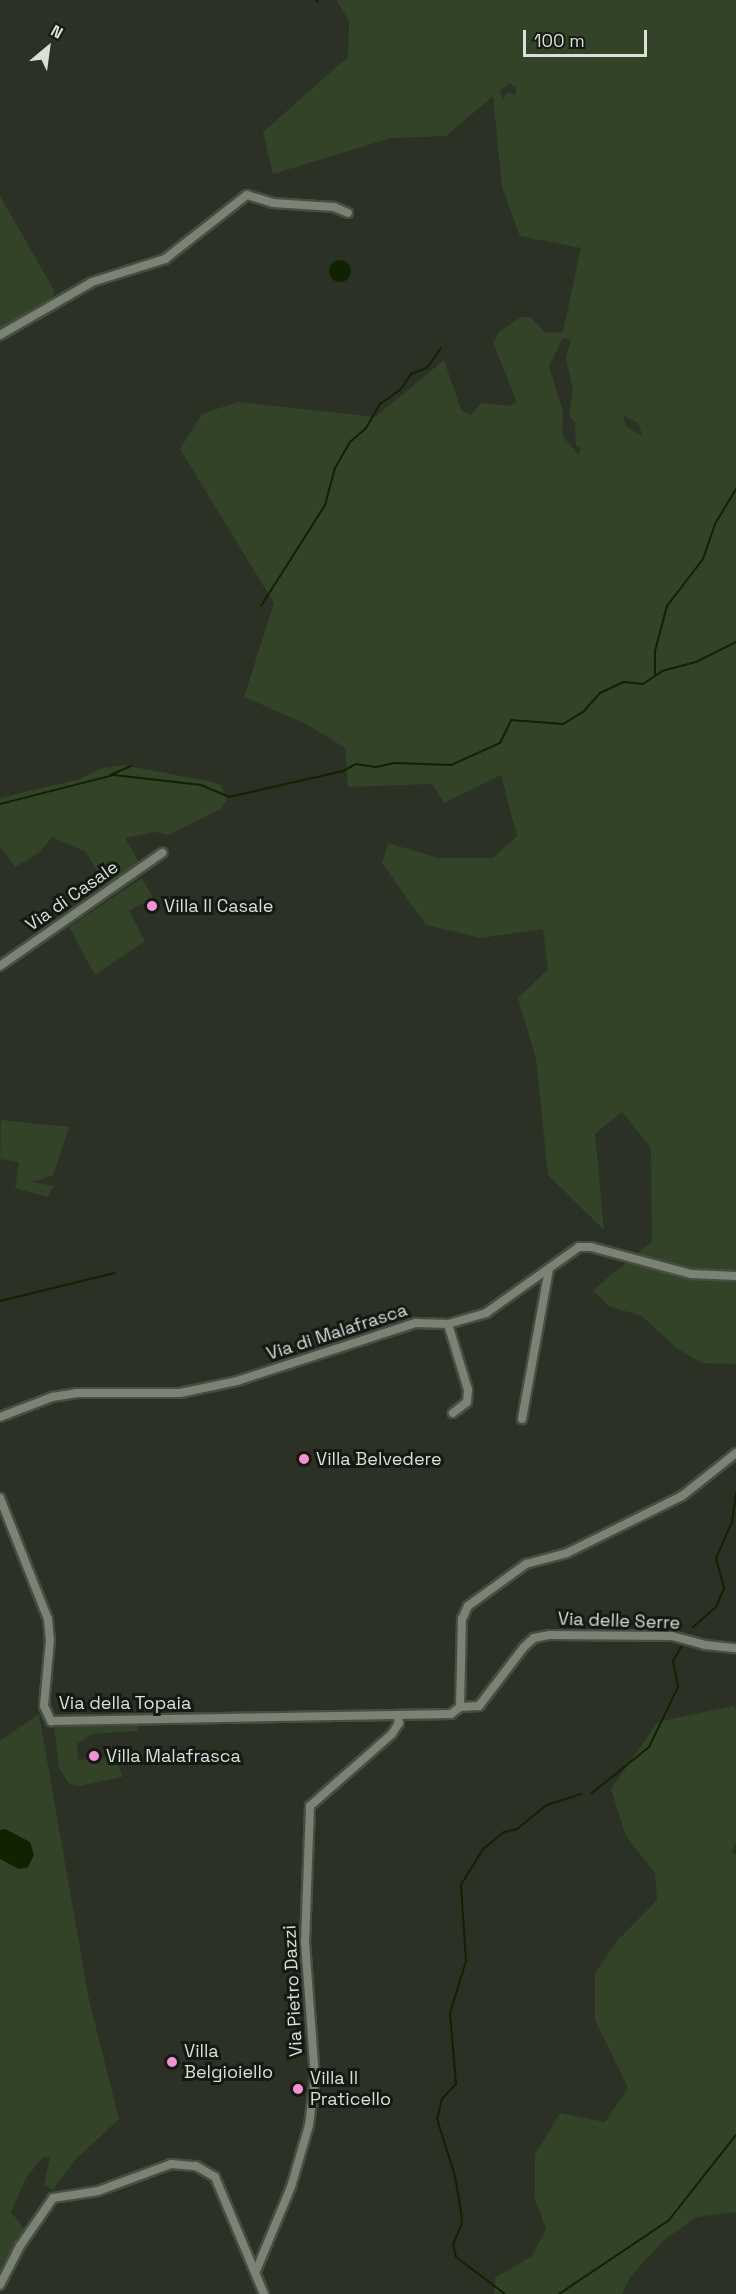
<!DOCTYPE html>
<html>
<head>
<meta charset="utf-8">
<style>
  body { margin:0 }
  #map { position:relative; width:736px; height:2294px; overflow:hidden; background:#2b3225; font-family:"Space Grotesk",sans-serif }
  div>[style] { position:absolute }
  [style*='--x'] { left:calc(var(--x)*1px); top:calc(var(--y)*1px); width:calc(var(--w)*1px); rotate:calc(var(--a)*1deg) }
  .green>* { inset:0; background:#334327 }
  .water>* { inset:0; background:#102300 }
  .round { border-radius:50% }
  .stream>* { height:2px; margin:-1px; padding:0 1px; transform-origin:1px; border-radius:1px; background:#102300 }
  .roads { filter:drop-shadow(2px 0 #474d42) drop-shadow(-2px 0 #474d42) drop-shadow(0 2px #474d42) drop-shadow(0 -2px #474d42) }
  .street>* { height:8px; margin:-4px; padding:0 4px; transform-origin:4px; border-radius:4px; background:#7a8374 }
  .dots>* { width:16px; height:16px; translate:-50% -50%; box-sizing:border-box; border:3px solid #151913; border-radius:50% }
  span { translate:-50% -50%; white-space:nowrap; text-align:center; line-height:1.15; -webkit-text-stroke:6px #151913; paint-order:stroke }
  .street-label { font-size:18px; color:#dadfd7 }
  .poi-label { font-size:18px; color:#dadfd7 }
  .left { translate:0 -50%; text-align:left }
  .north { position:absolute; left:18px; top:18px; width:60px; height:60px; -webkit-text-stroke:4px #151913; paint-order:stroke; rotate:29deg; font-size:16px; font-weight:700; line-height:24px; text-align:center; color:#dadfd7 }
  .north::after { content:''; display:block; margin:auto; width:21px; height:27px; background:#dadfd7; clip-path:polygon(50% 0,100% 100%,50% 72%,0 100%) }
  .scale { position:absolute; left:523px; top:30px; width:124px; height:27px; box-sizing:border-box; border:3px solid #dadfd7; border-top:0; padding-left:8px; font-size:18px; line-height:21px; white-space:nowrap; color:#dadfd7; -webkit-text-stroke:4px #151913; paint-order:stroke }
</style>
</head>
<body>
<div id="map">
  <div class="green">
    <div style="clip-path:polygon(evenodd,336px 0,736px 0,736px 1364px,702px 1363px,675px 1347px,642px 1316px,608px 1306px,593px 1290px,652px 1241px,651px 1148px,622px 1112px,595px 1134px,604px 1230px,548px 1175px,536px 1059px,518px 998px,548px 969px,543px 929px,481px 938px,426px 925px,382px 863px,388px 843px,438px 858px,493px 858px,517px 836px,501px 775px,444px 803px,432px 784px,348px 787px,345px 748px,306px 724px,244px 697px,274px 603px,180px 449px,202px 414px,238px 402px,375px 417px,444px 360px,461px 410px,470px 415px,482px 403px,510px 406px,517px 402px,493px 343px,499px 332px,521px 317px,530px 317px,546px 333px,563px 332px,581px 248px,520px 236px,502px 187px,493px 96px,446px 136px,391px 138px,273px 174px,263px 132px,348px 57px,349px 21px,336px 0,509px 83px,516px 87px,516px 96px,508px 92px,503px 99px,500px 91px,509px 83px,336px 0,563px 338px,571px 340px,566px 358px,573px 390px,569px 416px,575px 422px,576px 445px,581px 448px,578px 455px,562px 435px,563px 412px,549px 366px,563px 338px,336px 0,623px 415px,638px 423px,643px 437px,626px 426px,623px 415px)"></div>
    <div style="clip-path:polygon(0 196px,55px 292px,35px 322px,0 342px)"></div>
    <div style="clip-path:polygon(123px 765px,213px 782px,221px 785px,227px 800px,221px 809px,168px 835px,156px 832px,125px 838px,140px 864px,106px 887px,86px 852px,52px 837px,38px 854px,15px 867px,0 846px,0 798px,80px 779px,99px 769px)"></div>
    <div style="clip-path:polygon(142px 878px,153px 898px,129px 911px,145px 941px,95px 975px,69px 927px)"></div>
    <div style="clip-path:polygon(1px 1120px,69px 1127px,53px 1175px,32px 1182px,54px 1186px,47px 1197px,15px 1188px,19px 1162px,0 1159px)"></div>
    <div style="clip-path:polygon(733px 1706px,736px 1709px,736px 1841px,732px 1852px,736px 1855px,736px 2212px,697px 2217px,665px 2239px,630px 2277px,622px 2294px,494px 2294px,495px 2278px,532px 2256px,546px 2229px,535px 2199px,535px 2155px,560px 2113px,605px 2122px,628px 2088px,595px 2020px,595px 1973px,617px 1941px,657px 1900px,655px 1873px,626px 1836px,611px 1789px,658px 1722px)"></div>
    <div style="clip-path:polygon(39px 1714px,89px 2000px,119px 2119px,74px 2161px,53px 2190px,44px 2185px,50px 2158px,43px 2157px,26px 2178px,11px 2212px,25px 2230px,0 2285px,0 1741px)"></div>
    <div style="clip-path:polygon(140px 1724px,137px 1731px,92px 1734px,77px 1744px,78px 1760px,116px 1757px,122px 1777px,78px 1786px,69px 1784px,59px 1768px,54px 1725px)"></div>
  </div>
  <div class="water">
    <div class="round" style="left:329px;top:260px;width:22px;height:22px"></div>
    <div style="clip-path:polygon(5px 1829px,30px 1842px,34px 1855px,28px 1867px,19px 1869px,0 1859px,0 1830px)"></div>
  </div>
  <div class="stream">
    <div style="--x:316;--y:0;--w:3;--a:45"></div>
    <div style="--x:261;--y:606;--w:120;--a:-57.6"></div>
    <div style="--x:325;--y:505;--w:38;--a:-75"></div>
    <div style="--x:335;--y:468;--w:30;--a:-60"></div>
    <div style="--x:350;--y:442;--w:21;--a:-41"></div>
    <div style="--x:366;--y:428;--w:28;--a:-60"></div>
    <div style="--x:380;--y:404;--w:24;--a:-35"></div>
    <div style="--x:400;--y:390;--w:19;--a:-55"></div>
    <div style="--x:411;--y:374;--w:17;--a:-21"></div>
    <div style="--x:427;--y:368;--w:24;--a:-55"></div>
    <div style="--x:655;--y:674;--w:23;--a:-90"></div>
    <div style="--x:655;--y:651;--w:47;--a:-75.1"></div>
    <div style="--x:667;--y:606;--w:59;--a:-52.5"></div>
    <div style="--x:703;--y:559;--w:37;--a:-71"></div>
    <div style="--x:715;--y:524;--w:41;--a:-59"></div>
    <div style="--x:110;--y:775;--w:23;--a:-23"></div>
    <div style="--x:0;--y:804;--w:118;--a:-14.3"></div>
    <div style="--x:114;--y:775;--w:88;--a:6.6"></div>
    <div style="--x:201;--y:785;--w:30;--a:23"></div>
    <div style="--x:229;--y:797;--w:117;--a:-12.8"></div>
    <div style="--x:343;--y:771;--w:15;--a:-28"></div>
    <div style="--x:356;--y:764;--w:20;--a:9"></div>
    <div style="--x:376;--y:767;--w:19;--a:-12"></div>
    <div style="--x:395;--y:763;--w:56;--a:2"></div>
    <div style="--x:451;--y:765;--w:54;--a:-24.2"></div>
    <div style="--x:500;--y:743;--w:25;--a:-64"></div>
    <div style="--x:511;--y:720;--w:52;--a:4.4"></div>
    <div style="--x:563;--y:724;--w:23;--a:-31"></div>
    <div style="--x:583;--y:712;--w:25;--a:-48"></div>
    <div style="--x:600;--y:693;--w:26;--a:-25"></div>
    <div style="--x:624;--y:682;--w:19;--a:6"></div>
    <div style="--x:643;--y:684;--w:23;--a:-34"></div>
    <div style="--x:662;--y:671;--w:35;--a:-15"></div>
    <div style="--x:696;--y:662;--w:45;--a:-26.6"></div>
    <div style="--x:0;--y:1301;--w:118;--a:-13.7"></div>
    <div style="--x:693;--y:1627;--w:30;--a:-41"></div>
    <div style="--x:716;--y:1607;--w:21;--a:-67"></div>
    <div style="--x:724;--y:1588;--w:31;--a:-105"></div>
    <div style="--x:716;--y:1558;--w:39;--a:-66"></div>
    <div style="--x:732;--y:1522;--w:29;--a:-82"></div>
    <div style="--x:592;--y:1793;--w:73;--a:-38.9"></div>
    <div style="--x:649;--y:1747;--w:67;--a:-64.2"></div>
    <div style="--x:678;--y:1687;--w:26;--a:-101"></div>
    <div style="--x:673;--y:1661;--w:22;--a:-60"></div>
    <div style="--x:505;--y:2294;--w:61;--a:-142.9"></div>
    <div style="--x:456;--y:2257;--w:13;--a:-103"></div>
    <div style="--x:453;--y:2244;--w:22;--a:-66"></div>
    <div style="--x:462;--y:2224;--w:13;--a:-94"></div>
    <div style="--x:461;--y:2211;--w:36;--a:-100"></div>
    <div style="--x:455;--y:2176;--w:60;--a:-107.5"></div>
    <div style="--x:437;--y:2119;--w:21;--a:-76"></div>
    <div style="--x:442;--y:2099;--w:21;--a:-47"></div>
    <div style="--x:456;--y:2084;--w:71;--a:-94.8"></div>
    <div style="--x:450;--y:2013;--w:54;--a:-72.9"></div>
    <div style="--x:466;--y:1961;--w:76;--a:-93.8"></div>
    <div style="--x:461;--y:1885;--w:42;--a:-58.6"></div>
    <div style="--x:483;--y:1849;--w:27;--a:-39"></div>
    <div style="--x:504;--y:1832;--w:13;--a:-13"></div>
    <div style="--x:517;--y:1829;--w:38;--a:-39"></div>
    <div style="--x:547;--y:1805;--w:36;--a:-18"></div>
    <div style="--x:559;--y:2294;--w:133;--a:-33.9"></div>
    <div style="--x:669;--y:2220;--w:108;--a:-51.8"></div>
  </div>
  <div class="roads">
    <div class="street">
      <div style="--x:0;--y:335;--w:106;--a:-29.9"></div>
      <div style="--x:92;--y:282;--w:77;--a:-17.5"></div>
      <div style="--x:165;--y:259;--w:104;--a:-38"></div>
      <div style="--x:247;--y:195;--w:27;--a:17"></div>
      <div style="--x:273;--y:203;--w:61;--a:3.8"></div>
      <div style="--x:334;--y:207;--w:15;--a:23"></div>
      <div style="--x:0;--y:966;--w:198;--a:-34.9"></div>
      <div style="--x:448;--y:1324;--w:69;--a:73.1"></div>
      <div style="--x:468;--y:1390;--w:12;--a:95"></div>
      <div style="--x:467;--y:1402;--w:18;--a:142"></div>
      <div style="--x:0;--y:1417;--w:56;--a:-21"></div>
      <div style="--x:52;--y:1397;--w:24;--a:-9"></div>
      <div style="--x:76;--y:1393;--w:104;--a:0"></div>
      <div style="--x:180;--y:1393;--w:58;--a:-11.9"></div>
      <div style="--x:237;--y:1381;--w:188;--a:-18"></div>
      <div style="--x:416;--y:1323;--w:32;--a:2"></div>
      <div style="--x:448;--y:1324;--w:40;--a:-16"></div>
      <div style="--x:486;--y:1313;--w:114;--a:-35.4"></div>
      <div style="--x:579;--y:1247;--w:12;--a:0"></div>
      <div style="--x:591;--y:1247;--w:104;--a:15.1"></div>
      <div style="--x:691;--y:1274;--w:45;--a:2.5"></div>
      <div style="--x:522;--y:1419;--w:152;--a:-79.8"></div>
      <div style="--x:0;--y:1498;--w:130;--a:68.4"></div>
      <div style="--x:48;--y:1619;--w:21;--a:85"></div>
      <div style="--x:50;--y:1640;--w:66;--a:95.2"></div>
      <div style="--x:44;--y:1706;--w:17;--a:65"></div>
      <div style="--x:51;--y:1721;--w:400;--a:-1"></div>
      <div style="--x:451;--y:1714;--w:11;--a:-38"></div>
      <div style="--x:460;--y:1707;--w:88;--a:-88.7"></div>
      <div style="--x:462;--y:1619;--w:14;--a:-65"></div>
      <div style="--x:468;--y:1606;--w:72;--a:-35.9"></div>
      <div style="--x:526;--y:1564;--w:42;--a:-15"></div>
      <div style="--x:567;--y:1553;--w:128;--a:-26.4"></div>
      <div style="--x:682;--y:1496;--w:69;--a:-38.5"></div>
      <div style="--x:460;--y:1707;--w:19;--a:-3"></div>
      <div style="--x:479;--y:1706;--w:74;--a:-52.7"></div>
      <div style="--x:524;--y:1647;--w:13;--a:-42"></div>
      <div style="--x:534;--y:1638;--w:16;--a:-11"></div>
      <div style="--x:550;--y:1635;--w:122;--a:0.5"></div>
      <div style="--x:672;--y:1636;--w:34;--a:15"></div>
      <div style="--x:705;--y:1645;--w:31;--a:6"></div>
      <div style="--x:256;--y:2271;--w:91;--a:-67.4"></div>
      <div style="--x:291;--y:2187;--w:65;--a:-73.8"></div>
      <div style="--x:309;--y:2125;--w:47;--a:-82.7"></div>
      <div style="--x:315;--y:2078;--w:135;--a:-94.2"></div>
      <div style="--x:305;--y:1943;--w:137;--a:-87.9"></div>
      <div style="--x:310;--y:1806;--w:109;--a:-41.3"></div>
      <div style="--x:392;--y:1734;--w:13;--a:-58"></div>
      <div style="--x:399;--y:1723;--w:8;--a:-104"></div>
      <div style="--x:0;--y:2285;--w:44;--a:-62.9"></div>
      <div style="--x:20;--y:2246;--w:58;--a:-55.5"></div>
      <div style="--x:53;--y:2198;--w:46;--a:-8.8"></div>
      <div style="--x:98;--y:2191;--w:78;--a:-20.3"></div>
      <div style="--x:171;--y:2164;--w:25;--a:5"></div>
      <div style="--x:196;--y:2166;--w:22;--a:30"></div>
      <div style="--x:215;--y:2177;--w:127;--a:67.3"></div>
    </div>
  </div>
  <div class="dots">
    <div style="left:152px;top:906px;background:#f491d4"></div>
    <div style="left:304px;top:1459px;background:#f491d4"></div>
    <div style="left:94px;top:1756px;background:#f491d4"></div>
    <div style="left:172px;top:2062px;background:#f491d4"></div>
    <div style="left:298px;top:2089px;background:#f491d4"></div>
  </div>
  <div class="street-label">
    <span style="left:72px;top:896px;rotate:-35deg">Via di Casale</span>
    <span style="left:337px;top:1332px;rotate:-18deg">Via di Malafrasca</span>
    <span style="left:619px;top:1621px;rotate:2deg">Via delle Serre</span>
    <span style="left:125px;top:1703px">Via della Topaia</span>
    <span style="left:293px;top:1991px;rotate:-93deg">Via Pietro Dazzi</span>
  </div>
  <div class="poi-label">
    <span class="left" style="left:164px;top:906px">Villa Il Casale</span>
    <span class="left" style="left:316px;top:1459px">Villa Belvedere</span>
    <span class="left" style="left:106px;top:1756px">Villa Malafrasca</span>
    <span class="left" style="left:184px;top:2062px">Villa<br>Belgioiello</span>
    <span class="left" style="left:310px;top:2089px">Villa Il<br>Praticello</span>
  </div>
  <div class="north">N</div>
  <div class="scale">100 m</div>
</div>
</body>
</html>
